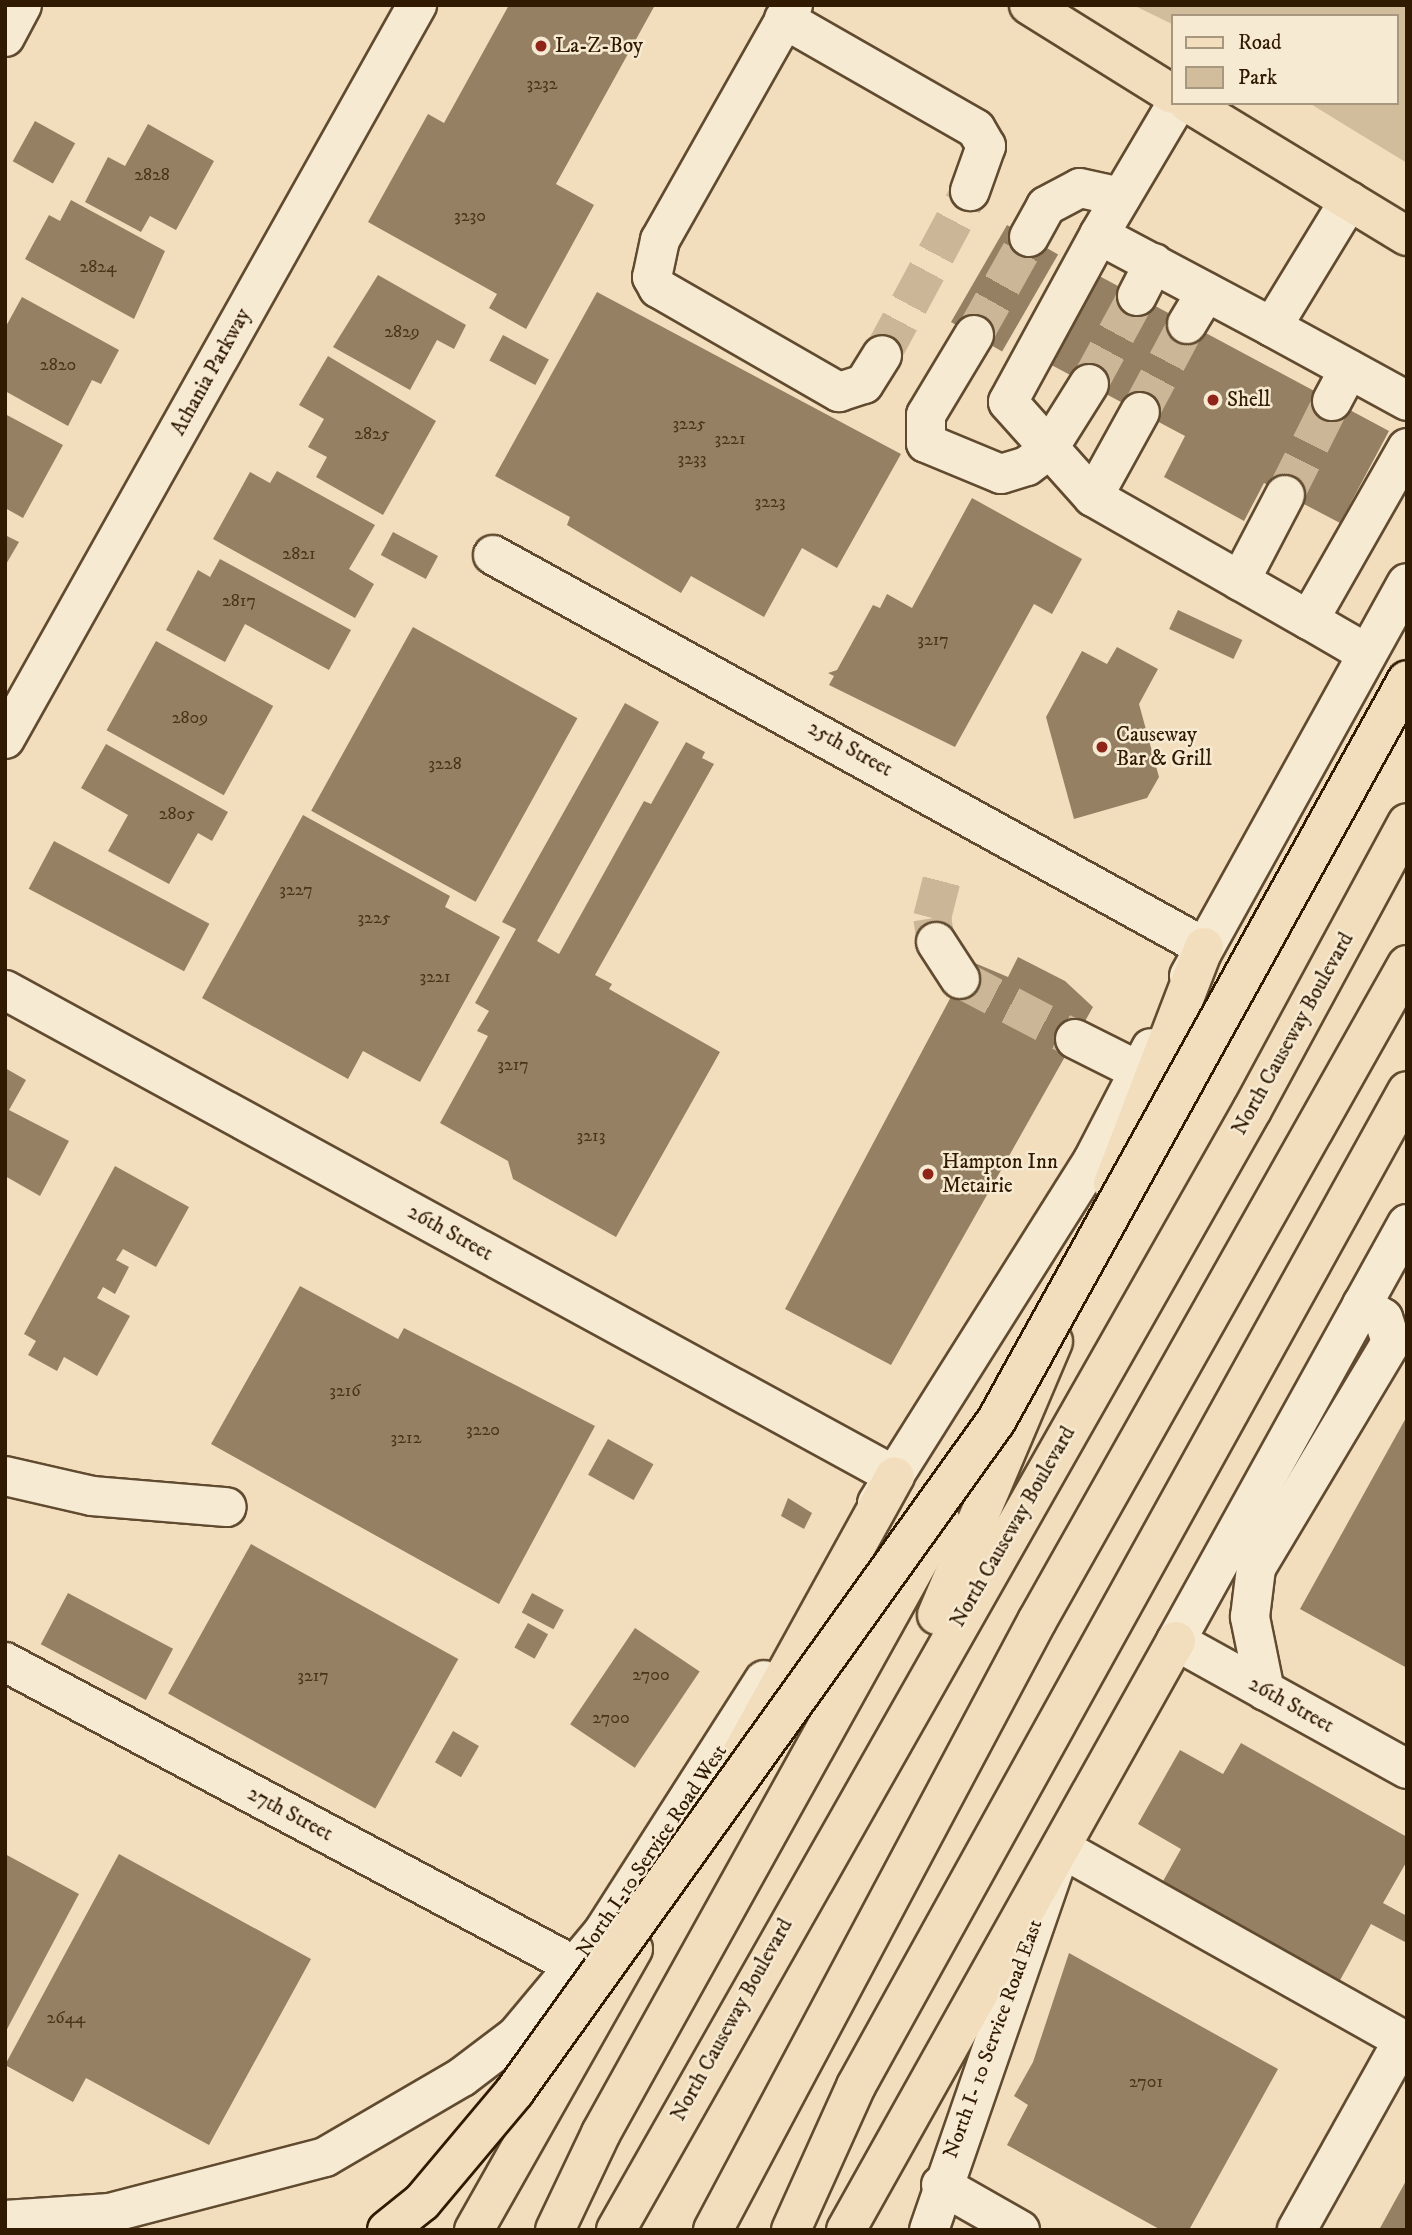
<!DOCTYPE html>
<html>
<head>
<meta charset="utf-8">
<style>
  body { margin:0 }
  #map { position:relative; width:1412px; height:2235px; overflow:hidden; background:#f2debc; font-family:"IM FELL DW Pica",serif }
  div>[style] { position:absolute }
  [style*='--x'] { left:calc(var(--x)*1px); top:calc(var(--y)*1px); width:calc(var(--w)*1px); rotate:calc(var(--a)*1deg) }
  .green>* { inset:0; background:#d1bd9c }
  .building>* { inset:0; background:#958063; transform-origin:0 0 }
  .minor-tunnel>* { height:38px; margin-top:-19px; transform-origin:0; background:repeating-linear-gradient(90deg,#cbb797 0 38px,transparent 0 57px) }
  .roads { filter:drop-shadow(2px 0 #614b30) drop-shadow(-2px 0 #614b30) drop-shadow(0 2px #614b30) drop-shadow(0 -2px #614b30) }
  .minor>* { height:38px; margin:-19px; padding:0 19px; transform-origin:19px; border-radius:19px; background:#f7ead3 }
  .major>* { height:38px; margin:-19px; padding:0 19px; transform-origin:19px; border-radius:19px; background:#f2debc }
  .highway>* { height:38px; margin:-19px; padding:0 19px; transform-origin:19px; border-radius:19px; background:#f2debc }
  .bridges { filter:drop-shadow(2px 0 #311a02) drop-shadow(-2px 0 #311a02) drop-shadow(0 2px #311a02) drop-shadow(0 -2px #311a02) }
  .highway-bridge>* { height:38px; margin:-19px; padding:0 19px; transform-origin:19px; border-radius:19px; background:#f2debc }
  .dots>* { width:19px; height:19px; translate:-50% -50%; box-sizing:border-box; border:4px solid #f7ead3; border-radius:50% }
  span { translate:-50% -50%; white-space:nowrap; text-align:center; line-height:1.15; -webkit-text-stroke:5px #f7ead3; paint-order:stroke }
  .number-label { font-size:18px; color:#4a341a }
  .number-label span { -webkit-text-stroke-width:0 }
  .poi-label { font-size:21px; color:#311a02 }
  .left { translate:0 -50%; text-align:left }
  .street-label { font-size:21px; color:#311a02 }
  .frame { position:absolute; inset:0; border:7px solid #311a02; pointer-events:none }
  .legend { position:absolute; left:1171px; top:14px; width:228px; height:91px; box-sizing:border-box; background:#f7ead3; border:2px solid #a8977f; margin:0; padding:9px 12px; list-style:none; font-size:21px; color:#311a02 }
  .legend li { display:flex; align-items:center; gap:14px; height:35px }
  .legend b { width:35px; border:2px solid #a8977f }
</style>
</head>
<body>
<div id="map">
  <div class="green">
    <div style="clip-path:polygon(1133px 5px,1407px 5px,1407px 163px,1309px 103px,1396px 103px,1396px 16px,1172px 16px,1172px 24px)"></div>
  </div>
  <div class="building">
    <div style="clip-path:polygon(509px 5px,655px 5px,556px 184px,594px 205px,526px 329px,489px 308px,497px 294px,368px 222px,428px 114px,444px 123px)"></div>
    <div style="left:35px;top:121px;width:46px;height:46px;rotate:29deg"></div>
    <div style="clip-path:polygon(148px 124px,214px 161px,176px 230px,150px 216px,141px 232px,85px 202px,108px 157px,125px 166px)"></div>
    <div style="clip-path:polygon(71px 200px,165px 251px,134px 319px,25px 259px,49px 215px,60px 221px)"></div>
    <div style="left:1007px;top:225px;width:59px;height:112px;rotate:30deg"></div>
    <div style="clip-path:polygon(1090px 271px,1389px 431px,1340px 523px,1264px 483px,1244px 521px,1164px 477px,1185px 436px,1042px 360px)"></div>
    <div style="clip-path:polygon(378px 275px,466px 325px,454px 349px,437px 340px,410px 390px,333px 347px)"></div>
    <div style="clip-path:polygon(597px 292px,901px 454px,837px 568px,802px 548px,764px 617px,691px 576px,681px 593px,567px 525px,570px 517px,495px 476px)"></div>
    <div style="clip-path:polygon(22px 297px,119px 350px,101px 384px,92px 380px,68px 426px,5px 391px,5px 328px)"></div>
    <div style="left:503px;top:335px;width:52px;height:29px;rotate:28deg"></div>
    <div style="clip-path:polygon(328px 356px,436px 421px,383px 515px,316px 477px,327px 457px,308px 447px,324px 419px,299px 405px)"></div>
    <div style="clip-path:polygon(5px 414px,63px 445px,23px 518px,5px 508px)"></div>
    <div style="clip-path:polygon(277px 471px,375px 525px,349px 569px,374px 584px,355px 618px,213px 539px,250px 472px,270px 483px)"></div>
    <div style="clip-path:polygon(972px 498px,1082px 559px,1052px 614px,1034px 604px,955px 747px,829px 685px,834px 676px,828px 673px,837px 670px,873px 605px,880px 608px,887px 594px,912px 608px)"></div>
    <div style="left:393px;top:532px;width:51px;height:26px;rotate:28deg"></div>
    <div style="clip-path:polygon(5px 535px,19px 542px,5px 566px)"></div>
    <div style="clip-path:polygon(220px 559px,351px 630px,329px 670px,245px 624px,225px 662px,166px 630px,198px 570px,210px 577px)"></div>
    <div style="left:1178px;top:610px;width:71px;height:21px;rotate:25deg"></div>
    <div style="left:413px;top:627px;width:188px;height:210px;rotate:29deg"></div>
    <div style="left:156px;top:641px;width:134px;height:102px;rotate:29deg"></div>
    <div style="clip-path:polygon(1117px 647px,1158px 669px,1139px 704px,1159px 777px,1147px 798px,1074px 819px,1046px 717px,1082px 651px,1107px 664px)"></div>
    <div style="clip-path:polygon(625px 703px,659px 722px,537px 941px,559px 954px,644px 801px,651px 804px,686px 742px,705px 752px,702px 758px,714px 764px,595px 975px,612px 984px,609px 989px,720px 1052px,616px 1237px,513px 1179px,508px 1161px,440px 1123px,488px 1036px,477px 1031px,489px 1011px,475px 1003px,516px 929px,502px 922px)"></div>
    <div style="clip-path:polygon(106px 744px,228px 812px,212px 841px,198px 833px,169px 884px,108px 851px,128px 815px,81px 788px)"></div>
    <div style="clip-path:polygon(303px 815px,450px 896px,445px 907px,500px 937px,420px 1082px,363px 1051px,348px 1079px,202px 998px)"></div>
    <div style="left:54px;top:841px;width:176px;height:54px;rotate:28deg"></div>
    <div style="clip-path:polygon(1018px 957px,1065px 981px,1093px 1007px,891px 1365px,785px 1309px,970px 961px,1008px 977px)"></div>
    <div style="clip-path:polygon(5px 1068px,26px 1080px,9px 1110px,69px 1141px,40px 1196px,5px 1176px)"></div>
    <div style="clip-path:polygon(115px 1166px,189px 1207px,156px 1267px,123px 1249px,116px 1260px,129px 1267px,115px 1294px,103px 1287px,97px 1298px,130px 1316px,97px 1376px,64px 1357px,57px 1371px,28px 1355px,36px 1341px,24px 1334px)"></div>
    <div style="clip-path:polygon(300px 1286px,398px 1339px,404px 1328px,595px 1426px,499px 1604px,211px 1444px)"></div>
    <div style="clip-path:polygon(1407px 1416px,1407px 1668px,1300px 1609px)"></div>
    <div style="left:608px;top:1439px;width:52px;height:41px;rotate:29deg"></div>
    <div style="clip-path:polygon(788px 1498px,812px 1513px,804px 1529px,781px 1516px)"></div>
    <div style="left:251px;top:1544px;width:237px;height:171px;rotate:29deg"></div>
    <div style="left:68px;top:1593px;width:119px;height:58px;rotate:28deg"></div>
    <div style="left:532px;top:1593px;width:36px;height:22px;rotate:28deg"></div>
    <div style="left:528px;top:1623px;width:23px;height:28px;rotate:29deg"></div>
    <div style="left:635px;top:1628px;width:78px;height:116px;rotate:34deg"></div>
    <div style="left:453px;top:1731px;width:30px;height:36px;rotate:30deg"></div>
    <div style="clip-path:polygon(1241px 1743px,1407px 1837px,1407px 1861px,1383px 1903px,1407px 1916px,1407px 1943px,1371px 1924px,1339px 1982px,1162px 1883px,1181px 1849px,1138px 1824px,1180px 1750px,1223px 1774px)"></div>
    <div style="clip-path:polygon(5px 1854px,79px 1894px,5px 2033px)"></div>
    <div style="clip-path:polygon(119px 1854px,311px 1959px,209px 2145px,86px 2078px,73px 2102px,5px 2065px)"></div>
    <div style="clip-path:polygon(1069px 1953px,1278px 2069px,1189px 2230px,1161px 2230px,1007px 2145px,1028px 2105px,1014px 2096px,1033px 2062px)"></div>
    <div style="clip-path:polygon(1407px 2179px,1407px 2230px,1379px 2230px)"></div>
  </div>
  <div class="minor-tunnel">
    <div style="--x:974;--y:335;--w:112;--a:-60.7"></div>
    <div style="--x:882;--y:355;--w:186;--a:-61.8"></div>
    <div style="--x:1089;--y:384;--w:100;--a:-61.4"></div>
    <div style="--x:1140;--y:412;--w:100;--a:-61.9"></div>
    <div style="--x:1285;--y:495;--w:105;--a:-63.4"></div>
    <div style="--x:936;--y:942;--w:24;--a:-99"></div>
    <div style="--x:932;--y:918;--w:44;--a:-75.7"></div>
    <div style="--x:960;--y:979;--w:130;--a:27.6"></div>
  </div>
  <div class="roads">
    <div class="minor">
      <div style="--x:793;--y:5;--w:270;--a:119.5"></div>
      <div style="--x:660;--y:240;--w:38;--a:102"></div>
      <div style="--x:652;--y:277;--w:13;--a:61"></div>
      <div style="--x:658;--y:288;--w:209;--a:29.9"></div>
      <div style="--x:839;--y:392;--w:26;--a:-18"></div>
      <div style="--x:864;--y:384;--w:34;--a:-58"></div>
      <div style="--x:784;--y:19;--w:221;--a:29.8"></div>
      <div style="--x:976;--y:129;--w:20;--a:60"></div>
      <div style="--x:986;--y:146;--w:48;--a:109.6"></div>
      <div style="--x:5;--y:37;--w:36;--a:-62"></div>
      <div style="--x:1177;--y:103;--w:153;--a:120.6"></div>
      <div style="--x:1099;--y:235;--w:196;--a:28"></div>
      <div style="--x:1272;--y:327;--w:148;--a:-58.6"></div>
      <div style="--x:1099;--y:235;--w:190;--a:118.6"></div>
      <div style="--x:1008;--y:402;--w:127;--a:48.2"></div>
      <div style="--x:1093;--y:497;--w:249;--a:29.7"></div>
      <div style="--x:1029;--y:237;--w:35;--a:-61"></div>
      <div style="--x:1046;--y:206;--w:38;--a:-28"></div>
      <div style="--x:1080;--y:188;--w:42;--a:12.4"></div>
      <div style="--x:1137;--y:296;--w:37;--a:-63"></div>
      <div style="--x:1187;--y:324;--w:37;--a:-59"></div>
      <div style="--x:1272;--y:327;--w:154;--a:28.7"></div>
      <div style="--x:974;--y:335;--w:93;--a:121"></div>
      <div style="--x:926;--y:415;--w:28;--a:90"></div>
      <div style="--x:926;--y:443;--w:81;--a:22.5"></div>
      <div style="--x:1001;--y:474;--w:27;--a:-17"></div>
      <div style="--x:1027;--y:466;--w:25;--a:-37"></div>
      <div style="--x:1047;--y:451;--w:79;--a:-57.9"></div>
      <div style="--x:1332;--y:401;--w:36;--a:-62"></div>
      <div style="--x:1093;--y:497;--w:97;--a:-61.1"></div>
      <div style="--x:493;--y:555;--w:812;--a:28.87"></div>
      <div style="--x:1240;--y:581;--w:97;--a:-62.4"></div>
      <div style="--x:1366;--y:653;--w:66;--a:-149.9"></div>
      <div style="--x:1309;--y:620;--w:198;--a:-60.3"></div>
      <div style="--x:5;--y:739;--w:842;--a:-60.69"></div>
      <div style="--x:936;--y:942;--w:44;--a:57"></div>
      <div style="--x:1189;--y:976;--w:449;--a:-61"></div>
      <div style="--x:5;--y:990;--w:1014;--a:28.64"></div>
      <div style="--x:1075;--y:1039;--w:72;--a:26.6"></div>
      <div style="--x:1407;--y:1224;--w:477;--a:119"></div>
      <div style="--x:1176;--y:1641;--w:264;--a:29"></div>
      <div style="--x:5;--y:1476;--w:89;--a:12.9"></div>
      <div style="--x:92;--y:1496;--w:135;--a:4.7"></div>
      <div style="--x:877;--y:1503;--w:405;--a:-57.8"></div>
      <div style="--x:1093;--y:1160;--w:126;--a:-62.6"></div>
      <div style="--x:5;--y:1662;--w:646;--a:28.07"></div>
      <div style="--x:1265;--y:1691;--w:76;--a:-101.5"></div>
      <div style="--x:1250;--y:1617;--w:49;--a:-83"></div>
      <div style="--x:1256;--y:1568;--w:263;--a:-59.1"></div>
      <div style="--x:1391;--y:1342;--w:25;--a:-108"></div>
      <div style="--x:1383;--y:1318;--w:25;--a:-148"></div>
      <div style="--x:941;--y:2185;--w:91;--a:29.7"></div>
      <div style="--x:5;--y:2220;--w:105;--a:-3.8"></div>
      <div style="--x:110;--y:2213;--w:222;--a:-14.6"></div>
      <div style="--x:325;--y:2157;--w:159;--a:-30.3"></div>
      <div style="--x:462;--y:2077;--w:68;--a:-37.2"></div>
      <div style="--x:516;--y:2036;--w:136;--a:-50.1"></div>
      <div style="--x:603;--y:1932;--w:299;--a:-57.4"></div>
      <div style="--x:929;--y:2230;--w:404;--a:-70.9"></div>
      <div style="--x:1061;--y:1848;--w:392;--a:29.3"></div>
      <div style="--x:1403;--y:2040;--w:218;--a:119.2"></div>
    </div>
    <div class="major">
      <div style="--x:1029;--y:5;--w:168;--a:31.9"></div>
      <div style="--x:1188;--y:103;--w:256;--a:31.3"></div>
    </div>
    <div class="highway">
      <div style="--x:1113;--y:1184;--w:254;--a:-69"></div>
      <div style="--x:937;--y:1615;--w:297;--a:-67"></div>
      <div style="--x:742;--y:1753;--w:316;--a:-61.1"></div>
      <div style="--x:474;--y:2230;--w:323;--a:-60.5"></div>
      <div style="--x:555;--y:2230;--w:107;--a:-64.6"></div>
      <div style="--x:601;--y:2133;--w:700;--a:-60.95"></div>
      <div style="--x:616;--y:2230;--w:1288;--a:-60.41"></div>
      <div style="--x:1252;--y:1110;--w:326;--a:-61.6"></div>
      <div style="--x:713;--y:2230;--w:690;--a:-61.99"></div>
      <div style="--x:1037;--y:1621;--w:753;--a:-60.58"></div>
      <div style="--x:791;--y:2230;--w:158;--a:-65.7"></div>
      <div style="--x:856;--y:2086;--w:1137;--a:-61.02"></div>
      <div style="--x:846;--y:2230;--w:675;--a:-60.74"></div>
    </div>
  </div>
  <div class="bridges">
    <div class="highway-bridge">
      <div style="--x:387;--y:2230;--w:45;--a:-38.7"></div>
      <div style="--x:422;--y:2202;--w:145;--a:-50"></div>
      <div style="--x:515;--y:2091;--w:825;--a:-54.33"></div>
      <div style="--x:996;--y:1421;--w:847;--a:-60.98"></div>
    </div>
  </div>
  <div class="dots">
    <div style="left:541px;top:46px;background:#8f2418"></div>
    <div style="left:1213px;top:400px;background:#8f2418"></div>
    <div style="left:1102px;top:747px;background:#8f2418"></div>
    <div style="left:928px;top:1174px;background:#8f2418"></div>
  </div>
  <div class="number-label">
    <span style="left:542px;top:84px">3232</span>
    <span style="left:152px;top:175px">2828</span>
    <span style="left:470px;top:216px">3230</span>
    <span style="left:98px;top:267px">2824</span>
    <span style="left:402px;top:332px">2829</span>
    <span style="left:58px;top:365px">2820</span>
    <span style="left:689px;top:424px">3225</span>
    <span style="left:372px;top:434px">2825</span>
    <span style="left:730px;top:439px">3221</span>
    <span style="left:692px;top:459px">3233</span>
    <span style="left:770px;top:502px">3223</span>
    <span style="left:299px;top:554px">2821</span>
    <span style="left:239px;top:601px">2817</span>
    <span style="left:933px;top:640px">3217</span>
    <span style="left:190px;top:718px">2809</span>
    <span style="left:445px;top:764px">3228</span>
    <span style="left:177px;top:814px">2805</span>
    <span style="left:296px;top:890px">3227</span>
    <span style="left:374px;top:918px">3225</span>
    <span style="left:435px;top:977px">3221</span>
    <span style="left:513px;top:1065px">3217</span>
    <span style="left:591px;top:1136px">3213</span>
    <span style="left:345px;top:1391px">3216</span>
    <span style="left:483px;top:1430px">3220</span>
    <span style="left:406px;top:1438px">3212</span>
    <span style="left:651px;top:1675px">2700</span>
    <span style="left:313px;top:1676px">3217</span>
    <span style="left:611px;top:1718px">2700</span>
    <span style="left:66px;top:2018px">2644</span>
    <span style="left:1146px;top:2082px">2701</span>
  </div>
  <div class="poi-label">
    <span class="left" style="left:555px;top:46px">La-Z-Boy</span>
    <span class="left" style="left:1227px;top:400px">Shell</span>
    <span class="left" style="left:1116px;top:747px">Causeway<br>Bar &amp; Grill</span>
    <span class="left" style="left:942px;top:1174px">Hampton Inn<br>Metairie</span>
  </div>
  <div class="street-label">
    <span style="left:211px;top:372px;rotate:-61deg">Athania Parkway</span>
    <span style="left:850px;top:749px;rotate:29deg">25th Street</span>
    <span style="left:1293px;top:1034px;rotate:-61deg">North Causeway Boulevard</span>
    <span style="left:450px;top:1233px;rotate:29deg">26th Street</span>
    <span style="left:1013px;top:1527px;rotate:-60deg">North Causeway Boulevard</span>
    <span style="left:1291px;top:1705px;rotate:29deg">26th Street</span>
    <span style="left:290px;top:1814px;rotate:28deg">27th Street</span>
    <span style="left:652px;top:1851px;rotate:-56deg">North I-10 Service Road West</span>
    <span style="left:732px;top:2020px;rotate:-61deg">North Causeway Boulevard</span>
    <span style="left:993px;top:2039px;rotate:-70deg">North I- 10 Service Road East</span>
  </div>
  <div class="frame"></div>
  <ul class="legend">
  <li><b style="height:9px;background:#f2debc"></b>Road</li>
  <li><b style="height:19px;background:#d1bd9c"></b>Park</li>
  </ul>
</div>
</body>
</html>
